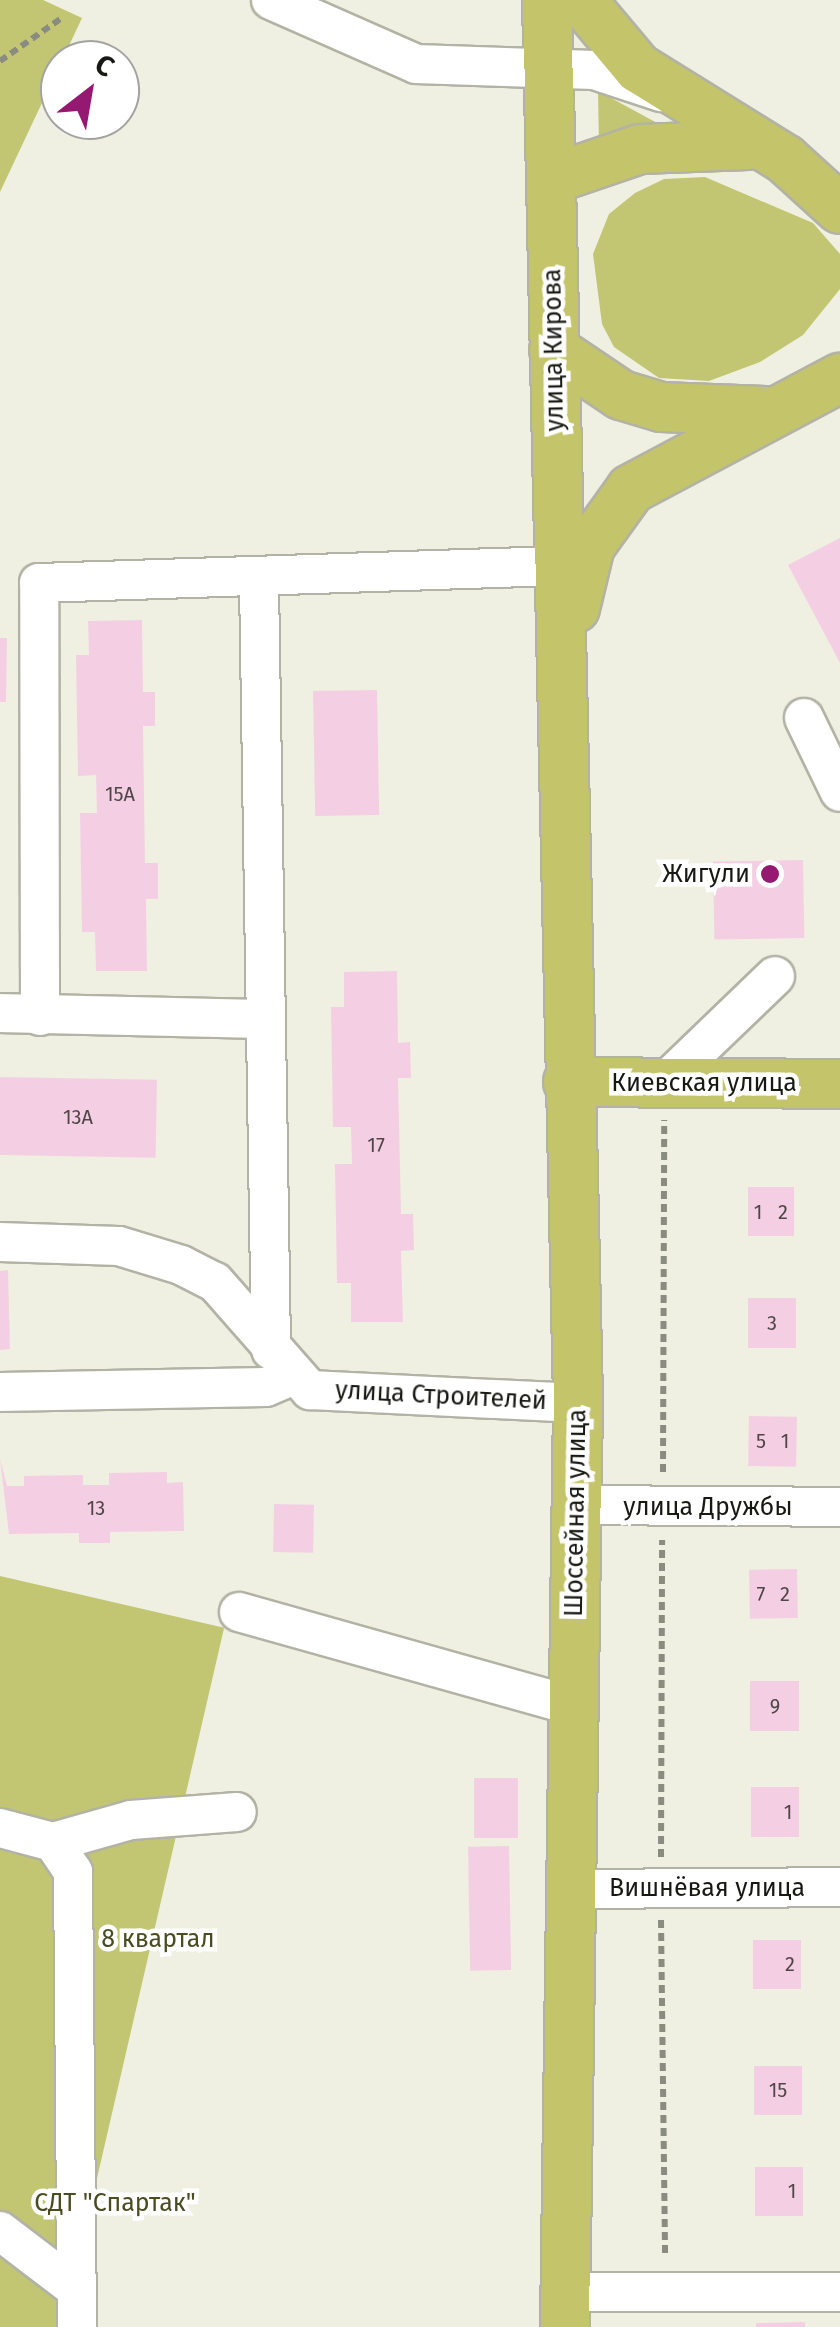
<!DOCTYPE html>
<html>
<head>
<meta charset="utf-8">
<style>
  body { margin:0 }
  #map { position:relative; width:840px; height:2327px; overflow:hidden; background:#eff0e1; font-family:"Fira Sans",sans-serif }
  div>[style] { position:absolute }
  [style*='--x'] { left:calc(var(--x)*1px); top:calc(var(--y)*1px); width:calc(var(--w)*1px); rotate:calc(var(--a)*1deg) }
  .green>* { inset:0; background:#c2c571; transform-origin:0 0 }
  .building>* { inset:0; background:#f4cfe4; transform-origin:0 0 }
  .path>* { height:6px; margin-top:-3px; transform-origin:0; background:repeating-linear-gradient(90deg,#8b8c81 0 8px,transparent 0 13px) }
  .roads { filter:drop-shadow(2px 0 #b2b3a4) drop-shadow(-2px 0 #b2b3a4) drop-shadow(0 2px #b2b3a4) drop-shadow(0 -2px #b2b3a4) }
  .minor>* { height:38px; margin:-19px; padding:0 19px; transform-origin:19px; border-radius:19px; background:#fff }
  .major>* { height:48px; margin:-24px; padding:0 24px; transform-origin:24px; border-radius:24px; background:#c4c46a }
  .dots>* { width:28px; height:28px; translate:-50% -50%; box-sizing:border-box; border:5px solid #fff; border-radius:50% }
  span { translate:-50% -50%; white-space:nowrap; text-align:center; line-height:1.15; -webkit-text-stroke:9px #fff; paint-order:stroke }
  .number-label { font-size:20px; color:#504648 }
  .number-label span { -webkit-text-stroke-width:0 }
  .street-label { font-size:25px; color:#191914 }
  .poi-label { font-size:25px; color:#191914 }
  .right { translate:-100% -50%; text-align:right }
  .park-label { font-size:25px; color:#4b4c21 }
  .north { position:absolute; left:40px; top:40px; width:100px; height:100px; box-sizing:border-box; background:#fff; border:2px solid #a3a3a1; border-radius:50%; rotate:31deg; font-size:28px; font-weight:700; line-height:40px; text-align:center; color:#191914 }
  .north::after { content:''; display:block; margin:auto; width:35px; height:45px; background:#951871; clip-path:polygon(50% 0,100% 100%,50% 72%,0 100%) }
</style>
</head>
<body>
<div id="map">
  <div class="green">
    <div style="clip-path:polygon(0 0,43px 0,82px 18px,0 192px)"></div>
    <div style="clip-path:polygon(598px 91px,672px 131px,599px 148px)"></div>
    <div style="clip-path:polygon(705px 177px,813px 223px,840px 254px,840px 289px,803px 335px,760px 362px,709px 381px,659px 378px,614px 347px,602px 324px,593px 254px,609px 214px,635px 193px,664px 179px)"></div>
    <div style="left:0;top:1576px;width:230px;height:751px;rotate:13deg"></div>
  </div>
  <div class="building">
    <div style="clip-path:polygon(840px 538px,840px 663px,788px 565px)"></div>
    <div style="clip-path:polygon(142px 620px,143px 692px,155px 692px,155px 726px,143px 726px,145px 863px,158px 863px,158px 899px,146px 899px,147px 971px,96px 971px,95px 932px,82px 932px,80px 813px,97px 813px,96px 775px,78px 776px,76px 655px,89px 655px,88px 621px)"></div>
    <div style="clip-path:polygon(0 638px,7px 638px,6px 702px,0 702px)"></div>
    <div style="left:377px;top:690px;width:125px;height:64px;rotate:89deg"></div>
    <div style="left:803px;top:860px;width:78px;height:90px;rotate:89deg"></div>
    <div style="clip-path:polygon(397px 971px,398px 1043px,410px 1042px,411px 1078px,398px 1078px,401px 1214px,413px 1214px,414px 1250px,401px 1251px,403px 1322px,351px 1322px,351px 1283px,337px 1283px,335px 1164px,352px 1164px,351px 1127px,333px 1127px,331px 1007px,344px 1007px,344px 972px)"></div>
    <div style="left:0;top:1077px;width:157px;height:78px;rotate:1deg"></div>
    <div style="left:748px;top:1187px;width:46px;height:49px"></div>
    <div style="clip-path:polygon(8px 1270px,10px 1349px,0 1350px,0 1271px)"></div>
    <div style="left:748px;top:1298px;width:48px;height:50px"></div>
    <div style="left:749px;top:1416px;width:48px;height:50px;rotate:1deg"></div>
    <div style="clip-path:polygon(0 1459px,7px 1486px,24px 1486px,24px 1476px,83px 1475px,83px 1485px,109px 1485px,109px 1473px,167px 1472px,167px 1483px,183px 1482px,184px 1531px,110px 1532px,110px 1543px,79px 1543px,79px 1533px,9px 1534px)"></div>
    <div style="left:274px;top:1504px;width:40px;height:48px;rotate:1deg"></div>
    <div style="left:797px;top:1569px;width:49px;height:48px;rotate:89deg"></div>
    <div style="left:799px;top:1681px;width:50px;height:49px;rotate:90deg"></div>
    <div style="left:474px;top:1778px;width:44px;height:60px"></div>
    <div style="left:751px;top:1787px;width:48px;height:50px"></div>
    <div style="left:509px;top:1846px;width:124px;height:41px;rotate:89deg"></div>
    <div style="left:753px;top:1940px;width:48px;height:49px"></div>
    <div style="left:754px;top:2066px;width:48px;height:49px"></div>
    <div style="left:755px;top:2167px;width:48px;height:49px"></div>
    <div style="clip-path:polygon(805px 2322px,805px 2327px,756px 2327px,756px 2323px)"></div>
  </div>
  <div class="path">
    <div style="--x:0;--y:61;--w:77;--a:-34.9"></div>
    <div style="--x:663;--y:1472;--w:352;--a:-89.8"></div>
    <div style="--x:661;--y:1857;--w:317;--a:-89.8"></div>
    <div style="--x:661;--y:1920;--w:337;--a:89.3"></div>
  </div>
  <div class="roads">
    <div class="minor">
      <div style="--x:271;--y:0;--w:158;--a:23.8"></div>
      <div style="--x:416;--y:64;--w:178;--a:1.9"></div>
      <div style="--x:594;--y:70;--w:71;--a:18.2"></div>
      <div style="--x:259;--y:582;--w:768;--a:89.1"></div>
      <div style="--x:804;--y:718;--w:82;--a:64.1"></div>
      <div style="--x:0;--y:1013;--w:264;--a:1.3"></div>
      <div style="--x:40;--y:1016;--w:433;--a:-90.1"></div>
      <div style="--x:39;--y:583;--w:517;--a:-1.88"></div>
      <div style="--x:664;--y:1083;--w:154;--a:-43.9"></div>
      <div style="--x:0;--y:1242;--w:119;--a:1.9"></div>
      <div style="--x:119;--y:1246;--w:65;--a:17"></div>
      <div style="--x:181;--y:1265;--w:38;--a:27"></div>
      <div style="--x:215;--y:1282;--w:144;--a:48.7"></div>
      <div style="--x:310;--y:1390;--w:268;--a:2.8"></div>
      <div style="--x:0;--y:1392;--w:266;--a:-1.1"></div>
      <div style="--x:266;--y:1387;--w:26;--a:-23"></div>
      <div style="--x:577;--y:1505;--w:263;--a:0.4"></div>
      <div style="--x:239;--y:1612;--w:348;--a:15.7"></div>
      <div style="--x:0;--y:1828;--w:55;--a:14.8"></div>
      <div style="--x:53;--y:1842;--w:81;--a:-15.8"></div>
      <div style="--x:131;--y:1820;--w:106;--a:-4.3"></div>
      <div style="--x:53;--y:1842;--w:36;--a:56"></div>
      <div style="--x:73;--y:1872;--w:455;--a:89.5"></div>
      <div style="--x:574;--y:1889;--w:266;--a:-0.4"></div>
      <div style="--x:0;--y:2231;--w:96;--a:37.3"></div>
      <div style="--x:565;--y:2292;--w:275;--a:0"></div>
    </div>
    <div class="major">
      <div style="--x:547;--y:0;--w:1403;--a:88.73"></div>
      <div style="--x:578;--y:1403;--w:924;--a:90.81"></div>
      <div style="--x:581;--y:0;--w:89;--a:50"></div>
      <div style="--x:638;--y:68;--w:173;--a:31.8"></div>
      <div style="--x:785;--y:159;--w:74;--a:42.3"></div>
      <div style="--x:552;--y:179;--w:93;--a:-18.8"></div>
      <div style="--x:640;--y:149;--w:108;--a:-2.1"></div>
      <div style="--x:554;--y:350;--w:81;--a:33.9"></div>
      <div style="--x:621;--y:395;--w:42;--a:16.7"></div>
      <div style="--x:661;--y:407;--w:104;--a:2.2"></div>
      <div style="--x:575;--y:608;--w:64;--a:-76.4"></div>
      <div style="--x:590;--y:546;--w:70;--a:-54.3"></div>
      <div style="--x:631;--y:489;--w:237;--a:-28"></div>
      <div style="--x:568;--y:1082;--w:272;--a:0.4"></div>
    </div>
  </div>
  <div class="dots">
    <div style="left:770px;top:874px;background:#951871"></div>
  </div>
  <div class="number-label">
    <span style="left:120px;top:794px">15А</span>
    <span style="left:78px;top:1117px">13А</span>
    <span style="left:376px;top:1145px">17</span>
    <span style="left:758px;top:1212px">1</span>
    <span style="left:783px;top:1212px">2</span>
    <span style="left:772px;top:1323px">3</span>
    <span style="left:761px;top:1441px">5</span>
    <span style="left:785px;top:1441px">1</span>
    <span style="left:96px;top:1508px">13</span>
    <span style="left:761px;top:1594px">7</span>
    <span style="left:785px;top:1594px">2</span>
    <span style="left:775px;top:1706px">9</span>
    <span style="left:788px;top:1812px">1</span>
    <span style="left:790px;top:1964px">2</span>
    <span style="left:778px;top:2090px">15</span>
    <span style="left:792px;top:2191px">1</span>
  </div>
  <div class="street-label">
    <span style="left:554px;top:350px;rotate:-91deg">улица Кирова</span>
    <span style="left:704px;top:1083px">Киевская улица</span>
    <span style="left:441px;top:1396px;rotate:3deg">улица Строителей</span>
    <span style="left:708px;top:1507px">улица Дружбы</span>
    <span style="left:576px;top:1513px;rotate:-89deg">Шоссейная улица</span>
    <span style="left:707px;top:1888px">Вишнёвая улица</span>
  </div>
  <div class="poi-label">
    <span class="right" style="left:750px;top:874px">Жигули</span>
  </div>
  <div class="park-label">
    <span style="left:158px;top:1939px">8 квартал</span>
    <span style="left:115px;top:2203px">СДТ "Спартак"</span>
  </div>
  <div class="north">С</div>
</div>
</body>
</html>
